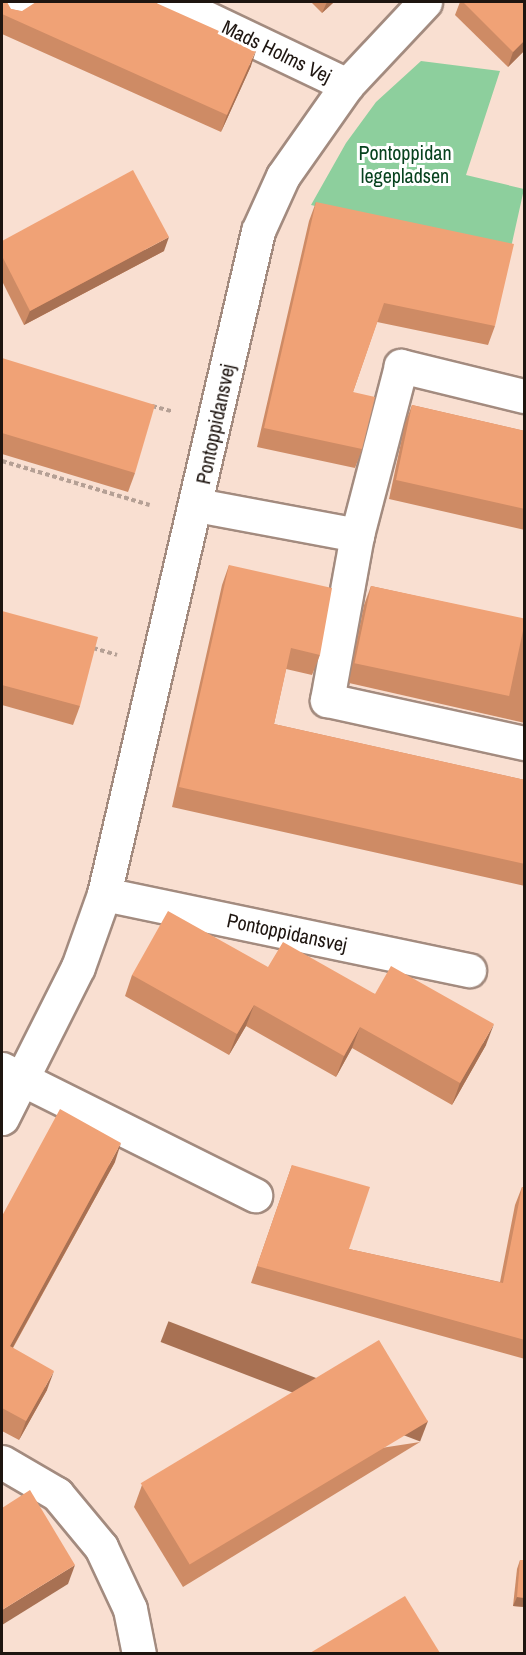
<!DOCTYPE html>
<html>
<head>
<meta charset="utf-8">
<style>
  body { margin:0 }
  #map { position:relative; width:526px; height:1655px; overflow:hidden; background:#f9dfd1; font-family:"Archivo Narrow",sans-serif }
  div>[style] { position:absolute }
  [style*='--x'] { left:calc(var(--x)*1px); top:calc(var(--y)*1px); width:calc(var(--w)*1px); rotate:calc(var(--a)*1deg) }
  .green>* { inset:0; background:#8dcf9d }
  .path>* { height:4px; margin-top:-2px; transform-origin:0; background:repeating-linear-gradient(90deg,#b5a095 0 4.5px,transparent 0 7.5px) }
  .roads { filter:drop-shadow(2px 0 #a38b7f) drop-shadow(-2px 0 #a38b7f) drop-shadow(0 2px #a38b7f) drop-shadow(0 -2px #a38b7f) }
  .minor>* { height:33px; margin:-16.5px; padding:0 16.5px; transform-origin:16.5px; border-radius:16.5px; background:#fff }
  .wall>* { inset:0; background:#ce8b65 }
  .shaded-wall>* { inset:0; background:#a87153; transform-origin:0 0 }
  .building>* { inset:0; background:#f0a276; transform-origin:0 0 }
  span { translate:-50% -50%; white-space:nowrap; text-align:center; line-height:1.15; -webkit-text-stroke:6px #fff; paint-order:stroke }
  .street-label { font-size:20px; color:#1e1510 }
  .park-label { font-size:20px; color:#07421e }
  .frame { position:absolute; inset:0; border:3px solid #1e1510; pointer-events:none }
</style>
</head>
<body>
<div id="map">
  <div class="green">
    <div style="clip-path:polygon(421px 61px,500px 71px,466px 175px,524px 189px,510px 252px,311px 205px,346px 143px,376px 102px)"></div>
  </div>
  <div class="path">
    <div style="--x:152;--y:406;--w:20;--a:15"></div>
    <div style="--x:2;--y:461;--w:154;--a:16.6"></div>
    <div style="--x:93;--y:648;--w:25;--a:16"></div>
  </div>
  <div class="roads">
    <div class="minor">
      <div style="--x:173;--y:2;--w:193;--a:25.5"></div>
      <div style="--x:14;--y:10;--w:9;--a:-63"></div>
      <div style="--x:524;--y:396;--w:127;--a:-166.3"></div>
      <div style="--x:401;--y:366;--w:175;--a:104.6"></div>
      <div style="--x:357;--y:535;--w:168;--a:100.3"></div>
      <div style="--x:327;--y:700;--w:202;--a:12.3"></div>
      <div style="--x:197;--y:505;--w:163;--a:10.6"></div>
      <div style="--x:104;--y:894;--w:373;--a:11.8"></div>
      <div style="--x:2;--y:1069;--w:283;--a:26.5"></div>
      <div style="--x:2;--y:1118;--w:169;--a:-63.3"></div>
      <div style="--x:78;--y:967;--w:77;--a:-70.4"></div>
      <div style="--x:104;--y:894;--w:681;--a:-76.92"></div>
      <div style="--x:258;--y:231;--w:60;--a:-65.6"></div>
      <div style="--x:283;--y:176;--w:111;--a:-54.9"></div>
      <div style="--x:347;--y:85;--w:114;--a:-46.8"></div>
      <div style="--x:2;--y:1462;--w:64;--a:30.2"></div>
      <div style="--x:57;--y:1494;--w:69;--a:50.3"></div>
      <div style="--x:101;--y:1547;--w:68;--a:64.9"></div>
      <div style="--x:130;--y:1609;--w:46;--a:78.7"></div>
    </div>
  </div>
  <div class="wall">
    <div style="clip-path:polygon(2px 2px,11px 9px,251px 66px,221px 132px,2px 34px)"></div>
    <div style="clip-path:polygon(311px 2px,334px 2px,322px 13px)"></div>
    <div style="clip-path:polygon(460px 2px,525px 2px,525px 50px,508px 67px,455px 15px)"></div>
    <div style="clip-path:polygon(316px 202px,495px 326px,488px 345px,377px 322px,353px 392px,362px 449px,355px 468px,257px 447px,309px 221px)"></div>
    <div style="clip-path:polygon(2px 241px,164px 251px,24px 325px,2px 281px)"></div>
    <div style="clip-path:polygon(2px 358px,135px 473px,128px 492px,2px 454px)"></div>
    <div style="clip-path:polygon(412px 405px,525px 431px,525px 530px,389px 499px,405px 424px)"></div>
    <div style="clip-path:polygon(229px 565px,320px 655px,312px 675px,286px 669px,274px 724px,525px 780px,525px 886px,172px 807px,222px 585px)"></div>
    <div style="clip-path:polygon(371px 586px,525px 620px,525px 723px,349px 683px,364px 605px)"></div>
    <div style="clip-path:polygon(2px 611px,80px 706px,73px 725px,2px 705px)"></div>
    <div style="clip-path:polygon(268px 967px,375px 994px,486px 1045px,452px 1105px,352px 1048px,336px 1077px,246px 1026px,229px 1055px,125px 996px,132px 975px)"></div>
    <div style="clip-path:polygon(115px 1162px,13px 1348px,47px 1390px,19px 1440px,2px 1431px,2px 1216px)"></div>
    <div style="clip-path:polygon(292px 1165px,349px 1249px,500px 1282px,515px 1205px,522px 1187px,525px 1188px,525px 1359px,251px 1283px)"></div>
    <div style="clip-path:polygon(420px 1442px,183px 1587px,134px 1507px,142px 1485px)"></div>
    <div style="clip-path:polygon(520px 1560px,525px 1607px,513px 1606px,517px 1569px)"></div>
  </div>
  <div class="shaded-wall">
    <div style="clip-path:polygon(327px 2px,334px 2px,322px 13px)"></div>
    <div style="clip-path:polygon(525px 40px,525px 50px,508px 67px,513px 52px)"></div>
    <div style="clip-path:polygon(257px 48px,251px 66px,221px 132px,227px 115px)"></div>
    <div style="clip-path:polygon(169px 237px,164px 251px,24px 325px,30px 311px)"></div>
    <div style="clip-path:polygon(254px 1005px,246px 1026px,229px 1055px,237px 1034px)"></div>
    <div style="clip-path:polygon(494px 1024px,486px 1045px,452px 1105px,460px 1083px)"></div>
    <div style="clip-path:polygon(360px 1027px,352px 1048px,336px 1077px,344px 1056px)"></div>
    <div style="clip-path:polygon(121px 1143px,115px 1162px,3px 1365px,10px 1346px)"></div>
    <div style="clip-path:polygon(54px 1371px,47px 1390px,19px 1440px,26px 1421px)"></div>
    <div style="left:428px;top:1421px;width:22px;height:278px;rotate:111deg"></div>
    <div style="clip-path:polygon(75px 1565px,68px 1584px,2px 1625px,2px 1610px)"></div>
    <div style="clip-path:polygon(517px 1597px,525px 1598px,525px 1607px,513px 1606px)"></div>
  </div>
  <div class="building">
    <div style="clip-path:polygon(2px 2px,7px 2px,11px 9px,22px 11px,36px 2px,154px 2px,257px 48px,227px 115px,2px 14px)"></div>
    <div style="clip-path:polygon(463px 2px,525px 2px,525px 40px,513px 52px)"></div>
    <div style="clip-path:polygon(133px 170px,169px 237px,30px 311px,2px 256px,2px 241px)"></div>
    <div style="clip-path:polygon(316px 202px,514px 244px,495px 326px,384px 303px,353px 392px,375px 397px,362px 449px,264px 428px)"></div>
    <div style="clip-path:polygon(2px 358px,155px 405px,135px 473px,2px 433px)"></div>
    <div style="clip-path:polygon(412px 405px,525px 431px,525px 509px,396px 480px)"></div>
    <div style="clip-path:polygon(229px 565px,332px 588px,320px 655px,291px 648px,274px 724px,525px 780px,525px 864px,179px 787px)"></div>
    <div style="left:371px;top:586px;width:158px;height:79px;rotate:12deg"></div>
    <div style="clip-path:polygon(2px 611px,98px 637px,80px 706px,2px 685px)"></div>
    <div style="clip-path:polygon(168px 911px,268px 967px,283px 942px,375px 994px,391px 966px,494px 1024px,460px 1083px,360px 1027px,344px 1056px,254px 1005px,237px 1034px,132px 975px)"></div>
    <div style="clip-path:polygon(60px 1109px,121px 1143px,10px 1346px,54px 1371px,26px 1421px,2px 1408px,2px 1216px)"></div>
    <div style="clip-path:polygon(292px 1165px,370px 1187px,349px 1249px,503px 1283px,522px 1187px,525px 1188px,525px 1340px,257px 1266px)"></div>
    <div style="left:379px;top:1340px;width:95px;height:278px;rotate:59deg"></div>
    <div style="clip-path:polygon(30px 1490px,75px 1565px,2px 1610px,2px 1508px)"></div>
    <div style="clip-path:polygon(520px 1560px,525px 1560px,525px 1598px,517px 1597px)"></div>
    <div style="clip-path:polygon(405px 1596px,440px 1653px,310px 1653px)"></div>
  </div>
  <div class="street-label">
    <span style="left:277px;top:51px;rotate:26deg">Mads Holms Vej</span>
    <span style="left:215px;top:424px;rotate:-78deg">Pontoppidansvej</span>
    <span style="left:287px;top:932px;rotate:12deg">Pontoppidansvej</span>
  </div>
  <div class="park-label">
    <span style="left:405px;top:164px">Pontoppidan<br>legepladsen</span>
  </div>
  <div class="frame"></div>
</div>
</body>
</html>
